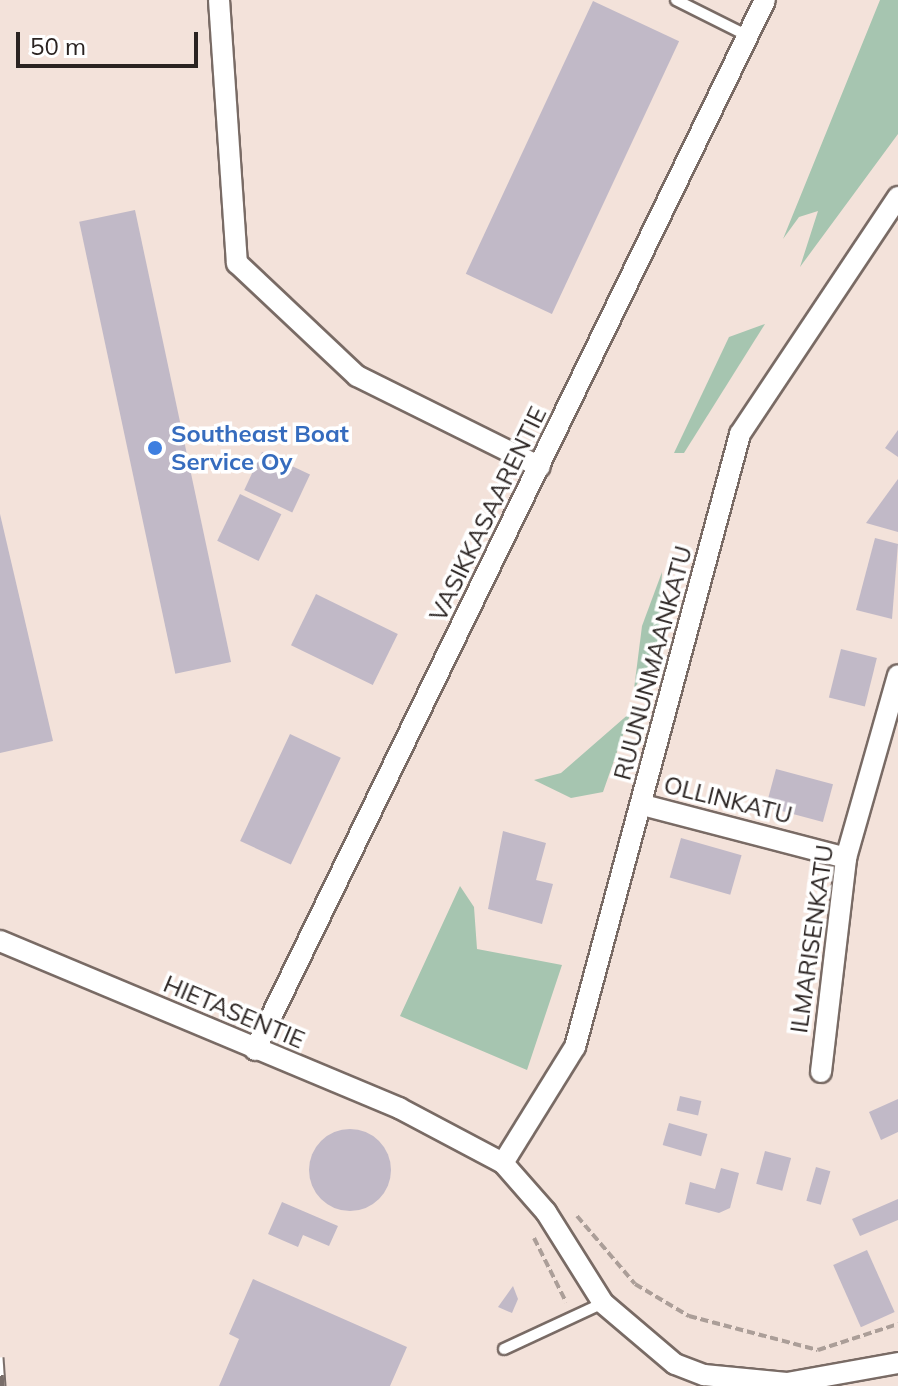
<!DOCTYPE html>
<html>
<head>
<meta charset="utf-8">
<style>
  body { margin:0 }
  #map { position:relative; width:898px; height:1386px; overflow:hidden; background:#f3e2da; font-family:Mulish,sans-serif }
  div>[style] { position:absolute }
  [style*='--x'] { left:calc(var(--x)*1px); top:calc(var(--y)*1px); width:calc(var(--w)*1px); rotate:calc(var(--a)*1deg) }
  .green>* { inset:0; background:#a6c5b0 }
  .building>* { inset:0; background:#c1b9c7; transform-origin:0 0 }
  .round { border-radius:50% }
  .path>* { height:4px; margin-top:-2px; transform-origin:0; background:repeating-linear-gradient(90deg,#ab9e98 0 8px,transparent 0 12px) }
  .roads { filter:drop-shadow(2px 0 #796b65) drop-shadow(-2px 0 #796b65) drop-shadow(0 2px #796b65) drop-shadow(0 -2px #796b65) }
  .service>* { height:10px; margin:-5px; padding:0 5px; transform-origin:5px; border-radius:5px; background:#fff }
  .minor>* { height:20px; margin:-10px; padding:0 10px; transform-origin:10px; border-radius:10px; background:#fff }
  .rail>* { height:9px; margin-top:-4.5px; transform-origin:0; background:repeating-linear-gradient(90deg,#fff 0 18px,#796e6a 0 36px); box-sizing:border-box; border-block:2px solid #796e6a }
  .dots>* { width:22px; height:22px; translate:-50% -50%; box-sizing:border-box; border:4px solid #fff; border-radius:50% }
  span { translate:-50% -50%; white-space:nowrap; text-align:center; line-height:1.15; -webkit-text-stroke:7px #fff; paint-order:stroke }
  .shop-label { font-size:24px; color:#366cbe; font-weight:700 }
  .left { translate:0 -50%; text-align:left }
  .street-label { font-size:24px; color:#2a2321 }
  .scale { position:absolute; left:16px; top:32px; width:182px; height:36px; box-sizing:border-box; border:4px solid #2a2321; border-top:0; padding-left:10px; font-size:24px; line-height:28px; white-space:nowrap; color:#2a2321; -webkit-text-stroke:6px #fff; paint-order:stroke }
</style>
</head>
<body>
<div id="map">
  <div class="green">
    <div style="clip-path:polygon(880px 0,898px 0,898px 134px,800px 267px,818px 211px,799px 217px,783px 239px)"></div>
    <div style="clip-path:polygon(765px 324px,684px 453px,674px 453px,729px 337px)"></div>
    <div style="clip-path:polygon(662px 572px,658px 651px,634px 689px,642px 626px)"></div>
    <div style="clip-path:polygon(631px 712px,603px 792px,571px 798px,534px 780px,561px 773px)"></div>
    <div style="clip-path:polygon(460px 886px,474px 907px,477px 949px,562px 965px,527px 1070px,400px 1016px)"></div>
  </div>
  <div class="building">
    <div style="left:593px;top:1px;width:95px;height:301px;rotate:25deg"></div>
    <div style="left:135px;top:210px;width:462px;height:57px;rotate:78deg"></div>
    <div style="clip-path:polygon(898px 430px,898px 457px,885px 448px)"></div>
    <div style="left:262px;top:452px;width:53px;height:42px;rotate:25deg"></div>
    <div style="clip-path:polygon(898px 479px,898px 532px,866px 523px)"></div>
    <div style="left:240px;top:494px;width:46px;height:52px;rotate:26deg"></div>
    <div style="clip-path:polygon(0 514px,53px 741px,0 753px)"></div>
    <div style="clip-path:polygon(875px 538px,898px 544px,892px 619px,856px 610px)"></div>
    <div style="left:316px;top:594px;width:91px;height:57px;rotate:26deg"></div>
    <div style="left:841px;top:649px;width:37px;height:50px;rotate:14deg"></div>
    <div style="left:290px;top:734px;width:56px;height:118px;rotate:25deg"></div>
    <div style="left:776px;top:769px;width:59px;height:39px;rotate:15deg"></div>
    <div style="clip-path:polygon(503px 831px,546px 843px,536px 880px,553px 884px,542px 924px,488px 909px)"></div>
    <div style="left:681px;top:838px;width:63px;height:41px;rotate:16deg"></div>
    <div style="left:680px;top:1096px;width:22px;height:15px;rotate:13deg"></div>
    <div style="clip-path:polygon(898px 1099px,898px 1132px,881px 1140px,869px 1112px)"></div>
    <div style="left:669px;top:1123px;width:40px;height:23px;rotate:16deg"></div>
    <div class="round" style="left:309px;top:1129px;width:82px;height:82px"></div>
    <div style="left:765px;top:1151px;width:27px;height:34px;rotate:15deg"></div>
    <div style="left:816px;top:1167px;width:15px;height:35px;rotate:16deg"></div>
    <div style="clip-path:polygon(721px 1168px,739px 1173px,730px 1208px,719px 1213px,685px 1204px,690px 1182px,715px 1189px)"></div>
    <div style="clip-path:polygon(898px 1199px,898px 1220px,860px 1236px,852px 1219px)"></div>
    <div style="clip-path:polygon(282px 1202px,338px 1226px,329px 1246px,303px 1235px,298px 1247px,268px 1234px)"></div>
    <div style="left:867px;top:1250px;width:68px;height:37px;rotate:66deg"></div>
    <div style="clip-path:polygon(253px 1279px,407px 1347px,390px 1386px,219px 1386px,239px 1339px,229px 1334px)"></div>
    <div style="clip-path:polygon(513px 1286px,518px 1299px,512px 1313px,498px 1307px)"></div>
  </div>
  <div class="path">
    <div style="--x:577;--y:1216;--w:89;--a:49.5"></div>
    <div style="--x:635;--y:1284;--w:63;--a:30.7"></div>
    <div style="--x:689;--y:1316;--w:133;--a:14.8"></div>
    <div style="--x:818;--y:1350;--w:84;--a:-18"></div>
    <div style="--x:534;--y:1238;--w:72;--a:63.4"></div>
  </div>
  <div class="roads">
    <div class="service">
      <div style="--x:676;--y:0;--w:80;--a:26.6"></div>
      <div style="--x:504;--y:1349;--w:109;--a:-24.9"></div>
    </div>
    <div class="minor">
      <div style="--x:219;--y:0;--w:264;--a:86.1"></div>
      <div style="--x:237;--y:263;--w:165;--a:43.3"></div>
      <div style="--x:357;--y:376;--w:204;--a:26.4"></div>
      <div style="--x:643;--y:805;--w:210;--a:14.6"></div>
      <div style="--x:0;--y:941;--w:433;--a:22.7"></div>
      <div style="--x:399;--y:1108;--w:118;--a:27.9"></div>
      <div style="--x:503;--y:1163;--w:65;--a:48.7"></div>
      <div style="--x:546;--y:1212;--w:107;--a:57.9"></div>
      <div style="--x:603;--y:1303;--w:94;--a:40.3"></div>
      <div style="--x:675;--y:1364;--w:31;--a:21"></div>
      <div style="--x:704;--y:1375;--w:83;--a:5.5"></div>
      <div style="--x:787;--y:1383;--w:113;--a:-10.2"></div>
      <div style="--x:255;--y:1050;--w:1167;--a:-64.09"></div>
      <div style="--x:821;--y:1072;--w:215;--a:-83.3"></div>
      <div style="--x:846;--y:858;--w:190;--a:-74.1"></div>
      <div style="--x:503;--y:1163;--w:137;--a:-58.2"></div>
      <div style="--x:575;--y:1047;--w:635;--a:-74.93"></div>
      <div style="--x:740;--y:434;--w:285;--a:-56.3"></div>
    </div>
  </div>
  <div class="rail">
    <div style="--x:0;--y:1357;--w:29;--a:86"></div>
  </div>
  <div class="dots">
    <div style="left:155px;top:448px;background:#3f7fe0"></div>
  </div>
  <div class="shop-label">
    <span class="left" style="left:171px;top:448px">Southeast Boat<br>Service Oy</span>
  </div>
  <div class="street-label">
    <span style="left:488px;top:514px;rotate:-64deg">VASIKKASAARENTIE</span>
    <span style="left:653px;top:663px;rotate:-75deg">RUUNUNMAANKATU</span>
    <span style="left:728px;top:800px;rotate:14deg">OLLINKATU</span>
    <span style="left:812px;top:939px;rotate:-82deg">ILMARISENKATU</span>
    <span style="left:234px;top:1012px;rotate:23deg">HIETASENTIE</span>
  </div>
  <div class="scale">50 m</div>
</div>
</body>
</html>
